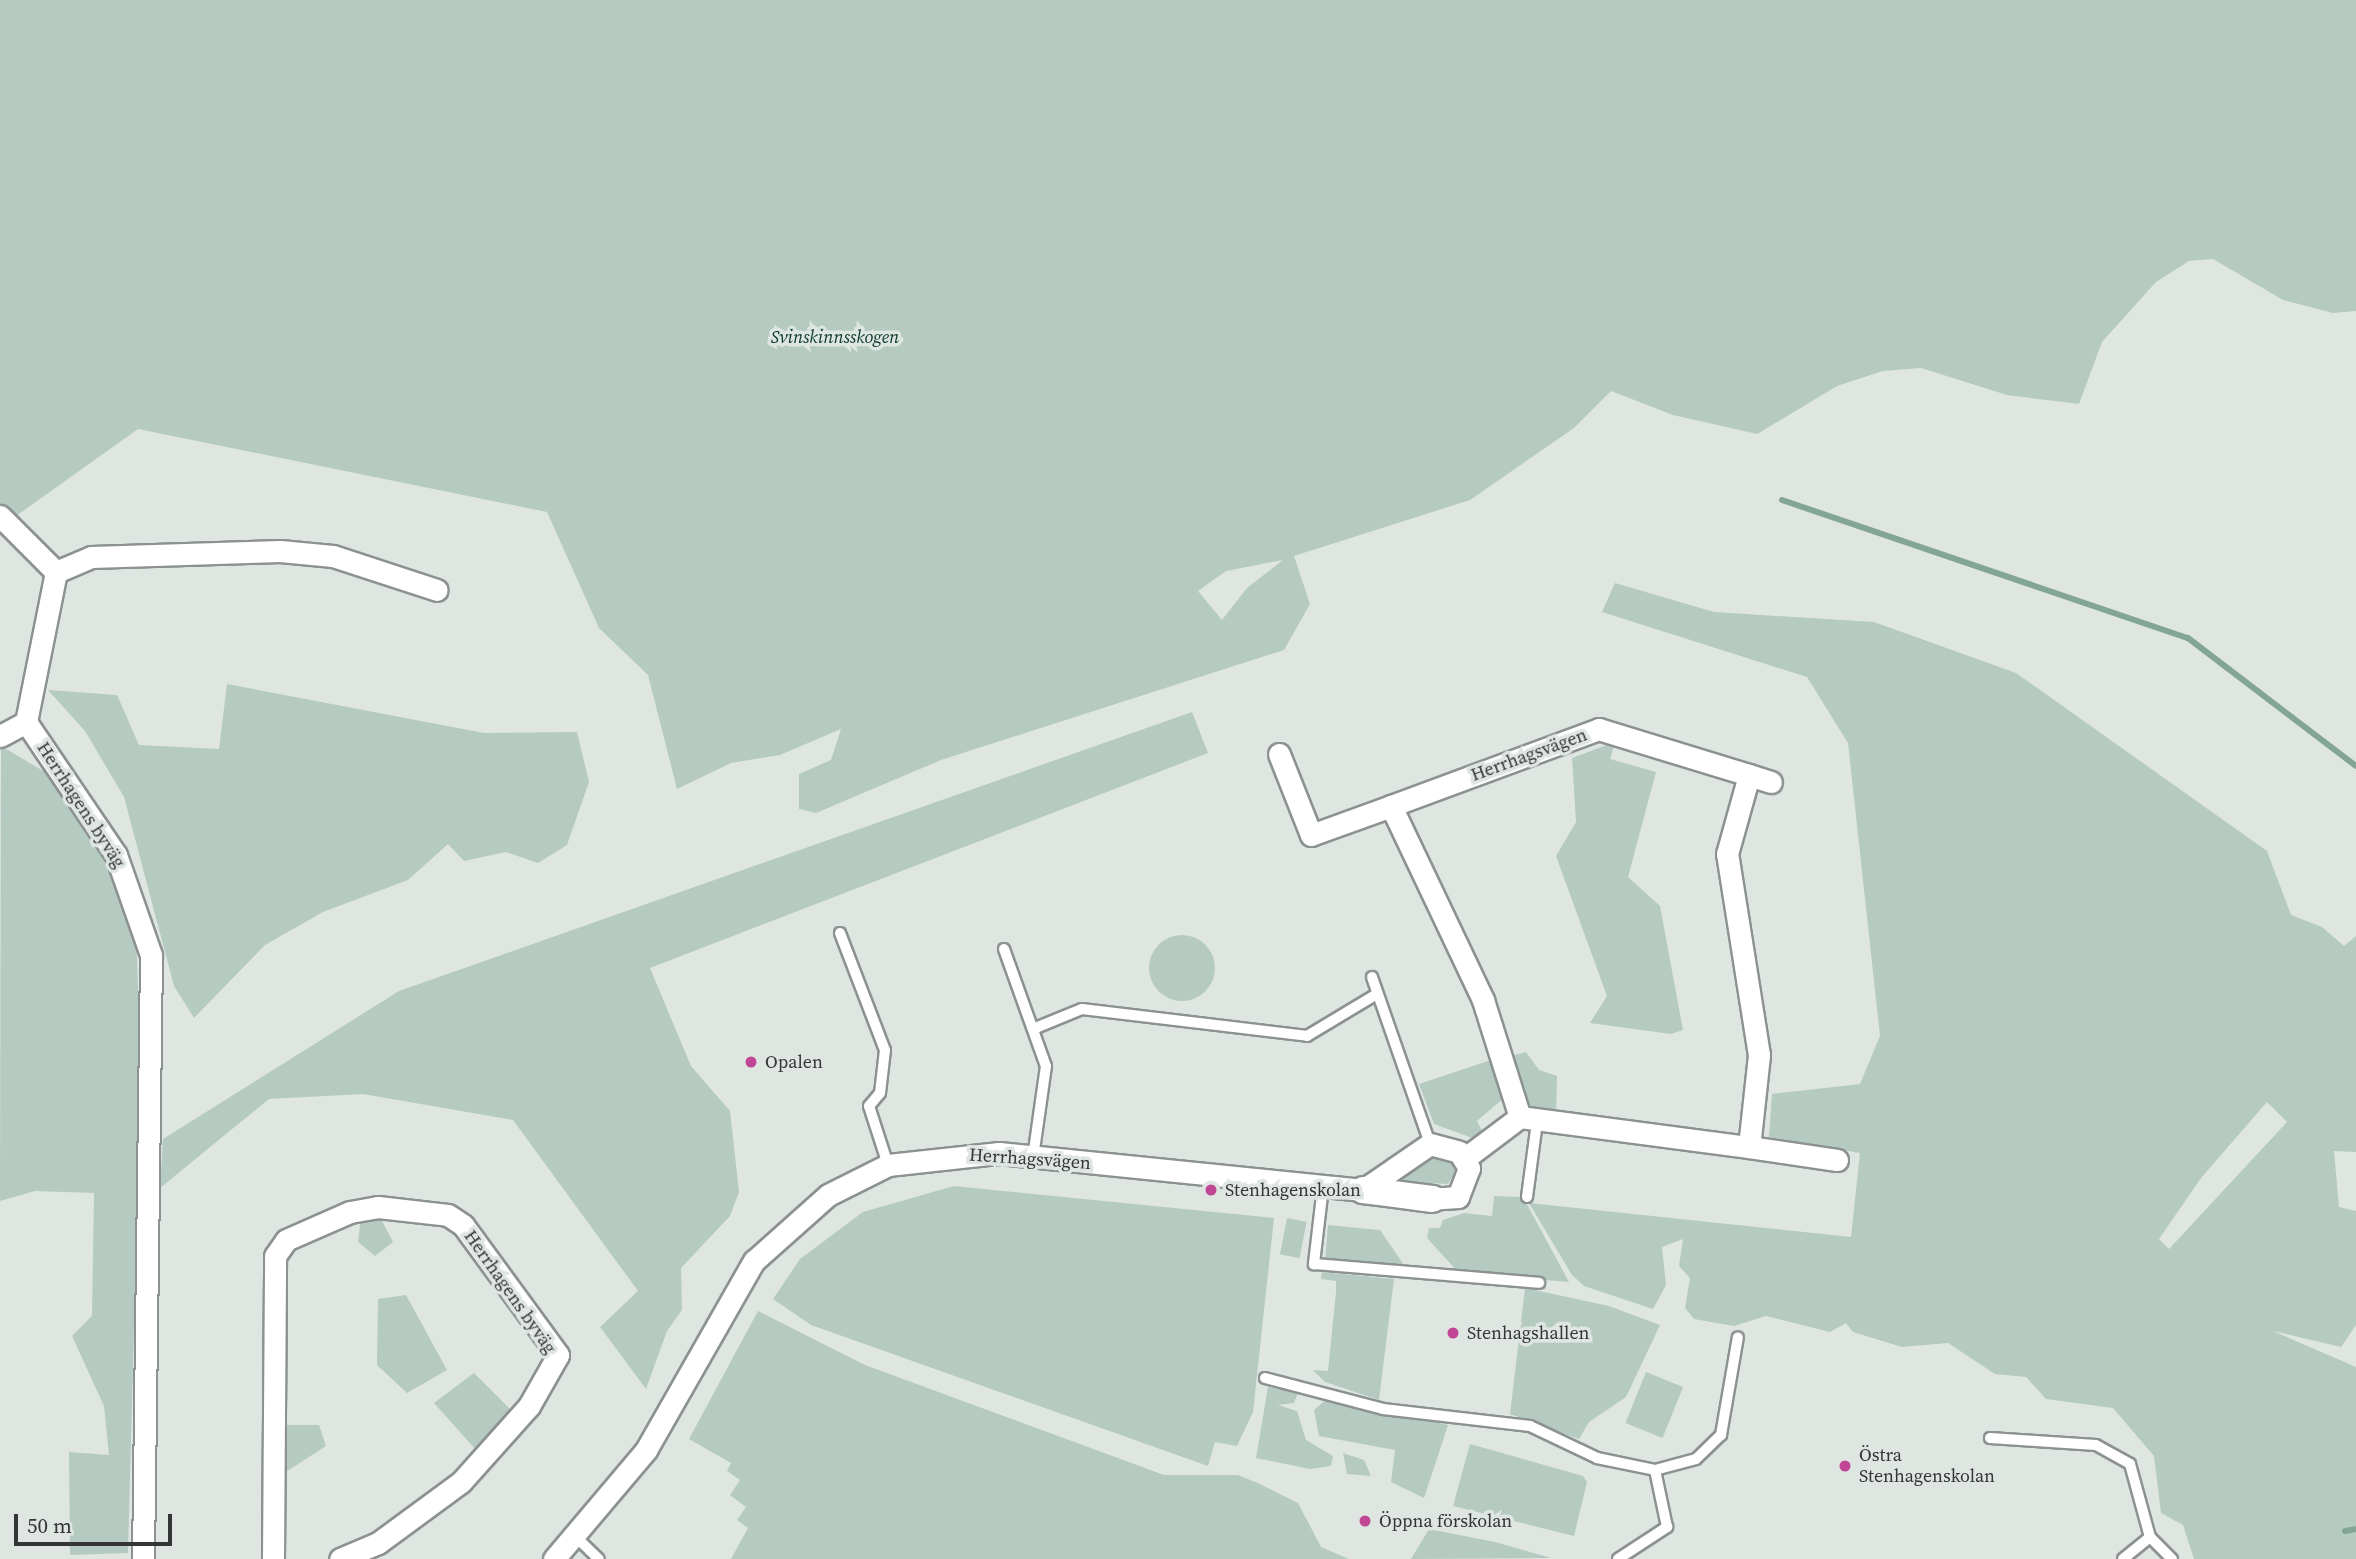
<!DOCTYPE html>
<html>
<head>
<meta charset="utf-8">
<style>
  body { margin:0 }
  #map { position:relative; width:2356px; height:1559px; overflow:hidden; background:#dfe6e2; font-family:"Source Serif 4",serif }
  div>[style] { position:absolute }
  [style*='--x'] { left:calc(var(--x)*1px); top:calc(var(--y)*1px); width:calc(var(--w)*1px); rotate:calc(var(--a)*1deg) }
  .green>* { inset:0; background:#b5cac0; transform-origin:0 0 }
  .round { border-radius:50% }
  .stream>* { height:6px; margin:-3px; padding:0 3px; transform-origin:3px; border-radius:3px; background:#83a595 }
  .roads { filter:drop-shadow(2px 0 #8c928f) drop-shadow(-2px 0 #8c928f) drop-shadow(0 2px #8c928f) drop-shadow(0 -2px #8c928f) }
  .service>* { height:10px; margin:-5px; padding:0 5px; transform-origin:5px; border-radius:5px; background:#fff }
  .minor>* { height:21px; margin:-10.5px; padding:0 10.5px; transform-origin:10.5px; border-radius:10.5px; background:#fff }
  .tertiary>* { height:26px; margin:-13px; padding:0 13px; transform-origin:13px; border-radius:13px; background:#fff }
  .dots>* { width:19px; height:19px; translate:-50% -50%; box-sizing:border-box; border:4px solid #dfe6e2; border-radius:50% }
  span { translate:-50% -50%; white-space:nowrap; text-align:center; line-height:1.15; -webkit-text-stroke:7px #dfe6e2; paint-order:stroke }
  .park-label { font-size:18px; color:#083827; font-style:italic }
  .street-label { font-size:18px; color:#343635 }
  .poi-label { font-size:18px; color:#343635 }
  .left { translate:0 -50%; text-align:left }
  .scale { position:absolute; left:14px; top:1514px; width:158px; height:32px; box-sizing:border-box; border:4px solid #343635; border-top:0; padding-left:9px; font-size:21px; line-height:24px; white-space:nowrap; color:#343635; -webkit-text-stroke:5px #dfe6e2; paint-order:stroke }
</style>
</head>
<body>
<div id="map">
  <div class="green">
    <div style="clip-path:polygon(evenodd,0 0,2356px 0,2356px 311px,2333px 313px,2283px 300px,2213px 259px,2189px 261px,2156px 282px,2102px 342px,2079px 404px,2007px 395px,1921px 368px,1883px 371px,1837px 386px,1757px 434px,1673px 415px,1611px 391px,1574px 428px,1470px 500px,1294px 556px,1310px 604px,1284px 650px,941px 760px,816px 813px,799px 809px,799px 774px,831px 760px,841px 729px,780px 755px,731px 763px,677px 789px,648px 675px,599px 628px,547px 512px,138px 429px,9px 521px,0 516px,0 0,1283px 560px,1247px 588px,1222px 620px,1198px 591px,1226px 571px,1283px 560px)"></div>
    <div style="clip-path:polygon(evenodd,1615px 583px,1714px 612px,1874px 622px,2016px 673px,2267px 851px,2291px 915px,2322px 927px,2344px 946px,2356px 936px,2356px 1152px,2334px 1151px,2339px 1207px,2356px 1211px,2356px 1325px,2341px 1347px,2273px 1331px,2356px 1367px,2356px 1559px,2194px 1559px,2183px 1525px,2161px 1513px,2154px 1456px,2113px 1408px,2046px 1399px,2026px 1377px,1995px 1374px,1948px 1343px,1902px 1347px,1853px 1332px,1846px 1323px,1830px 1332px,1766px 1316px,1734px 1326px,1694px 1319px,1685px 1308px,1690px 1278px,1679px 1266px,1683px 1239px,1662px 1247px,1666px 1285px,1653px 1309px,1584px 1286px,1572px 1275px,1529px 1203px,1851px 1237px,1860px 1153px,1769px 1137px,1772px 1094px,1860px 1084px,1880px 1036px,1848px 743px,1807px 677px,1602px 612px,1615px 583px,2267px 1102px,2287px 1122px,2169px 1249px,2159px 1239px,2201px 1178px,2267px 1102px)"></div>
    <div style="clip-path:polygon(227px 684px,484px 733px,577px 732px,589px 782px,567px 845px,538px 863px,506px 852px,464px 861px,448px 844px,408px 880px,323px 912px,265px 945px,194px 1018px,174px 986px,124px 797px,85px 731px,48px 690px,117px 695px,139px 745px,219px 749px)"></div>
    <div style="clip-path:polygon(1192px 712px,1208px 753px,650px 968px,691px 1066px,730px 1111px,739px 1192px,730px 1216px,681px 1268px,682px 1310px,667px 1331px,646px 1389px,600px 1327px,638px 1291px,513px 1120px,363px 1094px,269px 1099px,160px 1188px,163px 1139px,399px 991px)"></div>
    <div style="clip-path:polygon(1615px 742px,1610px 759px,1656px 772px,1628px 877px,1660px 906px,1683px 1030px,1671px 1034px,1590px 1023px,1607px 996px,1556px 856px,1576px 822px,1572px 758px)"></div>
    <div style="clip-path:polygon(1px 746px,62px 782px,111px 866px,136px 933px,141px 1068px,128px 1553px,70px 1555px,69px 1452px,109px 1455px,104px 1406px,72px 1336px,92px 1316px,94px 1193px,35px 1191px,0 1201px)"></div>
    <div class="round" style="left:1149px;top:935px;width:66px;height:66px"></div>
    <div style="clip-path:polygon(1526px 1052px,1539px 1070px,1557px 1076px,1556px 1116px,1534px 1110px,1525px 1098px,1511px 1056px)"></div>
    <div style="clip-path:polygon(1494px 1059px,1505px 1097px,1477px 1121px,1483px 1133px,1475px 1139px,1434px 1124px,1419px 1084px)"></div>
    <div style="clip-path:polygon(1428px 1153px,1453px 1159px,1455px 1172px,1448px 1184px,1392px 1181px)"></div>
    <div style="clip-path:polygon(954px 1186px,1274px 1218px,1253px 1412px,1237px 1446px,1215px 1442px,1208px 1466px,811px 1325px,773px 1299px,800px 1259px,863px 1212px)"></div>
    <div style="clip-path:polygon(1494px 1196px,1523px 1197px,1569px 1282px,1459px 1273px,1427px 1238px,1429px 1228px,1440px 1228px,1443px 1220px,1464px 1213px,1492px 1216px)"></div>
    <div style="clip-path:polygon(379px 1215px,393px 1242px,375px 1256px,358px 1242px,361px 1218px)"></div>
    <div style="left:1287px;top:1218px;width:20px;height:37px;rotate:11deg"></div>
    <div style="clip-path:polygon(1328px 1225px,1380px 1230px,1406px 1268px,1325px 1261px)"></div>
    <div style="clip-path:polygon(1322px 1272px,1394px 1279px,1379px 1400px,1325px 1382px,1313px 1370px,1328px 1371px,1336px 1292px,1336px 1281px,1321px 1279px)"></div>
    <div style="clip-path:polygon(1525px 1288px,1609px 1306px,1660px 1325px,1626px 1397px,1589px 1422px,1579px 1439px,1510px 1414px)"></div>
    <div style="clip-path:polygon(406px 1295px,447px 1370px,407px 1393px,377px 1365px,378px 1299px)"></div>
    <div style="clip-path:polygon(758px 1311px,865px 1365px,1164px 1475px,1238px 1475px,1260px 1484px,1298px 1503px,1321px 1547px,1349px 1559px,731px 1559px,748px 1528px,737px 1520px,746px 1507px,730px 1495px,740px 1480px,727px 1471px,731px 1463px,689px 1439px)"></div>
    <div style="left:1646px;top:1372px;width:40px;height:55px;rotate:22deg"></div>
    <div style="clip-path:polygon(474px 1373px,513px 1412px,477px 1451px,434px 1403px)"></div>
    <div style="clip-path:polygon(1268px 1387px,1298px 1393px,1294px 1403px,1278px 1405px,1297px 1411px,1306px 1440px,1333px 1456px,1331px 1466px,1310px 1469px,1256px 1458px)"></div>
    <div style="clip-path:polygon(1328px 1398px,1448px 1425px,1424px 1498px,1391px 1482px,1395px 1450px,1319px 1436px,1314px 1410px)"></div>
    <div style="clip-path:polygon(283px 1425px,319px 1425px,326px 1446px,281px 1475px)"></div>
    <div style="clip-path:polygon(1470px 1444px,1583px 1476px,1587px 1482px,1574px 1536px,1453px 1506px)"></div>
    <div style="clip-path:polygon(1343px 1453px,1364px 1460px,1371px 1476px,1347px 1474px)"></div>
    <div style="clip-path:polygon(1429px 1529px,1495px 1542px,1551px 1558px,1411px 1559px)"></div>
  </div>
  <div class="stream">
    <div style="--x:1782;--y:500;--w:429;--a:18.8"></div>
    <div style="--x:2188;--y:638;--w:211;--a:37.3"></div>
    <div style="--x:2345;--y:1531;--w:11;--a:-10"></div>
  </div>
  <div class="roads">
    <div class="service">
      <div style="--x:840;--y:933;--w:125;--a:69"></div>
      <div style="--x:885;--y:1050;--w:43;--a:96.6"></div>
      <div style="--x:880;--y:1093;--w:17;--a:130"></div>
      <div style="--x:869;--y:1106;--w:62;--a:72.1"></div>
      <div style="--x:1004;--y:949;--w:124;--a:70.3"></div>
      <div style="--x:1046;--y:1066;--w:92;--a:98.1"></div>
      <div style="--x:1372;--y:977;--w:177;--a:70.8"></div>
      <div style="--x:1033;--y:1029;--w:53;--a:-22.2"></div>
      <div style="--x:1082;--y:1009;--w:227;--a:6.8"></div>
      <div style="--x:1307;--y:1036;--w:82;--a:-31"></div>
      <div style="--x:1323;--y:1187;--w:78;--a:96.7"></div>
      <div style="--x:1314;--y:1264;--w:226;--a:4.8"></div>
      <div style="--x:1527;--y:1197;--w:76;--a:-82.4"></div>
      <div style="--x:1265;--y:1378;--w:122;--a:14.7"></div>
      <div style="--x:1383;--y:1409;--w:148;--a:6.6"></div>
      <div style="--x:1530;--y:1426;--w:74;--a:25.5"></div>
      <div style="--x:1597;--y:1458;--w:59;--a:11.7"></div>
      <div style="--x:1990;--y:1438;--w:106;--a:3.8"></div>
      <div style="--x:2096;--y:1445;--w:39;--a:29"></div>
      <div style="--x:2130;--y:1464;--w:76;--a:74.7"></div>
      <div style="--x:2150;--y:1537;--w:31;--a:45"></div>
      <div style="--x:577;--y:1538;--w:30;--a:44"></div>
      <div style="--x:1618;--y:1559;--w:59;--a:-33.1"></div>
      <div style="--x:1667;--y:1527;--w:58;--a:-101.9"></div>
      <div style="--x:1655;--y:1470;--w:42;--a:-15"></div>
      <div style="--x:1696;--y:1459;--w:35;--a:-44"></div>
      <div style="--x:1721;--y:1435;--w:99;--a:-80.2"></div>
      <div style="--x:2123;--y:1559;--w:35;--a:-39"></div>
    </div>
    <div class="minor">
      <div style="--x:0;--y:516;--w:79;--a:45"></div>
      <div style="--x:0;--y:736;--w:30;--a:-28"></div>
      <div style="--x:1279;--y:754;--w:87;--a:68.4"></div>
      <div style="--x:1311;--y:835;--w:85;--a:-19.9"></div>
      <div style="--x:1749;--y:775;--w:23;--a:18"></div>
      <div style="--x:1749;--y:1147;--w:89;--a:8.4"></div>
      <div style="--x:1464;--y:1159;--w:70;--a:-36.9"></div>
      <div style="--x:1520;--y:1117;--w:231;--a:7.5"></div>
      <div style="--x:1749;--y:1147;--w:93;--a:-83.8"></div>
      <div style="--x:1759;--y:1055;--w:204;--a:-99"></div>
      <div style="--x:1727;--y:854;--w:82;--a:-74.4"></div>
      <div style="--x:1749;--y:775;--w:157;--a:-163"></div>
      <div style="--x:1599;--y:729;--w:222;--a:159.7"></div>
      <div style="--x:1391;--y:806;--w:215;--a:64.6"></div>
      <div style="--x:1483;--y:1000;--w:123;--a:72.5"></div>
      <div style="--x:143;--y:1559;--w:604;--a:-89.24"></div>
      <div style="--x:151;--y:955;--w:106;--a:-109.3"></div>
      <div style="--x:116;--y:855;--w:161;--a:-124.1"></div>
      <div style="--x:26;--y:722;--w:153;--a:-78.7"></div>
      <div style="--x:56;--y:572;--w:38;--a:-23"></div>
      <div style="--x:91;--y:557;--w:189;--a:-1.8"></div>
      <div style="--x:280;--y:551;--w:53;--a:5.4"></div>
      <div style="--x:333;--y:556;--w:109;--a:18.1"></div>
      <div style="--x:273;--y:1559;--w:303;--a:-89.6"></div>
      <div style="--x:275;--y:1256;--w:19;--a:-55"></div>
      <div style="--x:286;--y:1240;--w:70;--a:-23.6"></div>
      <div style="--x:350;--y:1212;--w:28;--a:-10"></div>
      <div style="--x:378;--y:1207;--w:70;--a:6.5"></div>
      <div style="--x:448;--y:1215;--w:18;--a:34"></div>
      <div style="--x:463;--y:1225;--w:161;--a:53.8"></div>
      <div style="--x:558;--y:1355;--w:59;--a:119.6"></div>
      <div style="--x:529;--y:1406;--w:102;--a:131.8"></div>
      <div style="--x:461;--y:1482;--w:103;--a:143.7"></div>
      <div style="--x:378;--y:1543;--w:41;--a:157.2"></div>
      <div style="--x:554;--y:1559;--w:143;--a:-49.8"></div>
      <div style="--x:646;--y:1450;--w:218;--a:-60.3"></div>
      <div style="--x:754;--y:1261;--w:99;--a:-41.7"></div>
      <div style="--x:828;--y:1195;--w:67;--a:-26.6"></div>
      <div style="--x:888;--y:1165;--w:112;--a:-6.2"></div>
      <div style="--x:999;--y:1153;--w:366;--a:5.8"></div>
      <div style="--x:1363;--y:1190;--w:81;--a:-34.5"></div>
      <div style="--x:1430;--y:1144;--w:30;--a:15"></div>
      <div style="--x:1459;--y:1152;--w:19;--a:58"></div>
      <div style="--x:1469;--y:1168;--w:31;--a:111"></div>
      <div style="--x:1458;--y:1197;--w:26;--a:176"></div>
    </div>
    <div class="tertiary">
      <div style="--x:1363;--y:1190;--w:70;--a:7.4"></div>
    </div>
  </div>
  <div class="dots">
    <div style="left:751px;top:1062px;background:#c24696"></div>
    <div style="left:1211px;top:1190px;background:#c24696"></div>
    <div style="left:1453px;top:1333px;background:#c24696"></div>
    <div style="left:1845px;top:1466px;background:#c24696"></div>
    <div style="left:1365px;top:1521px;background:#c24696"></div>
  </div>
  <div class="park-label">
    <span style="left:835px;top:337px">Svinskinnsskogen</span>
  </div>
  <div class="street-label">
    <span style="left:1529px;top:755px;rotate:-20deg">Herrhagsvägen</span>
    <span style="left:81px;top:805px;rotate:57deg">Herrhagens byväg</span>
    <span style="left:1030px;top:1159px;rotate:4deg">Herrhagsvägen</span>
    <span style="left:510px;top:1292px;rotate:55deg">Herrhagens byväg</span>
  </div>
  <div class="poi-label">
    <span class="left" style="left:765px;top:1062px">Opalen</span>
    <span class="left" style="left:1225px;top:1190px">Stenhagenskolan</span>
    <span class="left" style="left:1467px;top:1333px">Stenhagshallen</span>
    <span class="left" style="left:1859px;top:1466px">Östra<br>Stenhagenskolan</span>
    <span class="left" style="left:1379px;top:1521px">Öppna förskolan</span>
  </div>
  <div class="scale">50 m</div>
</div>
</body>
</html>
